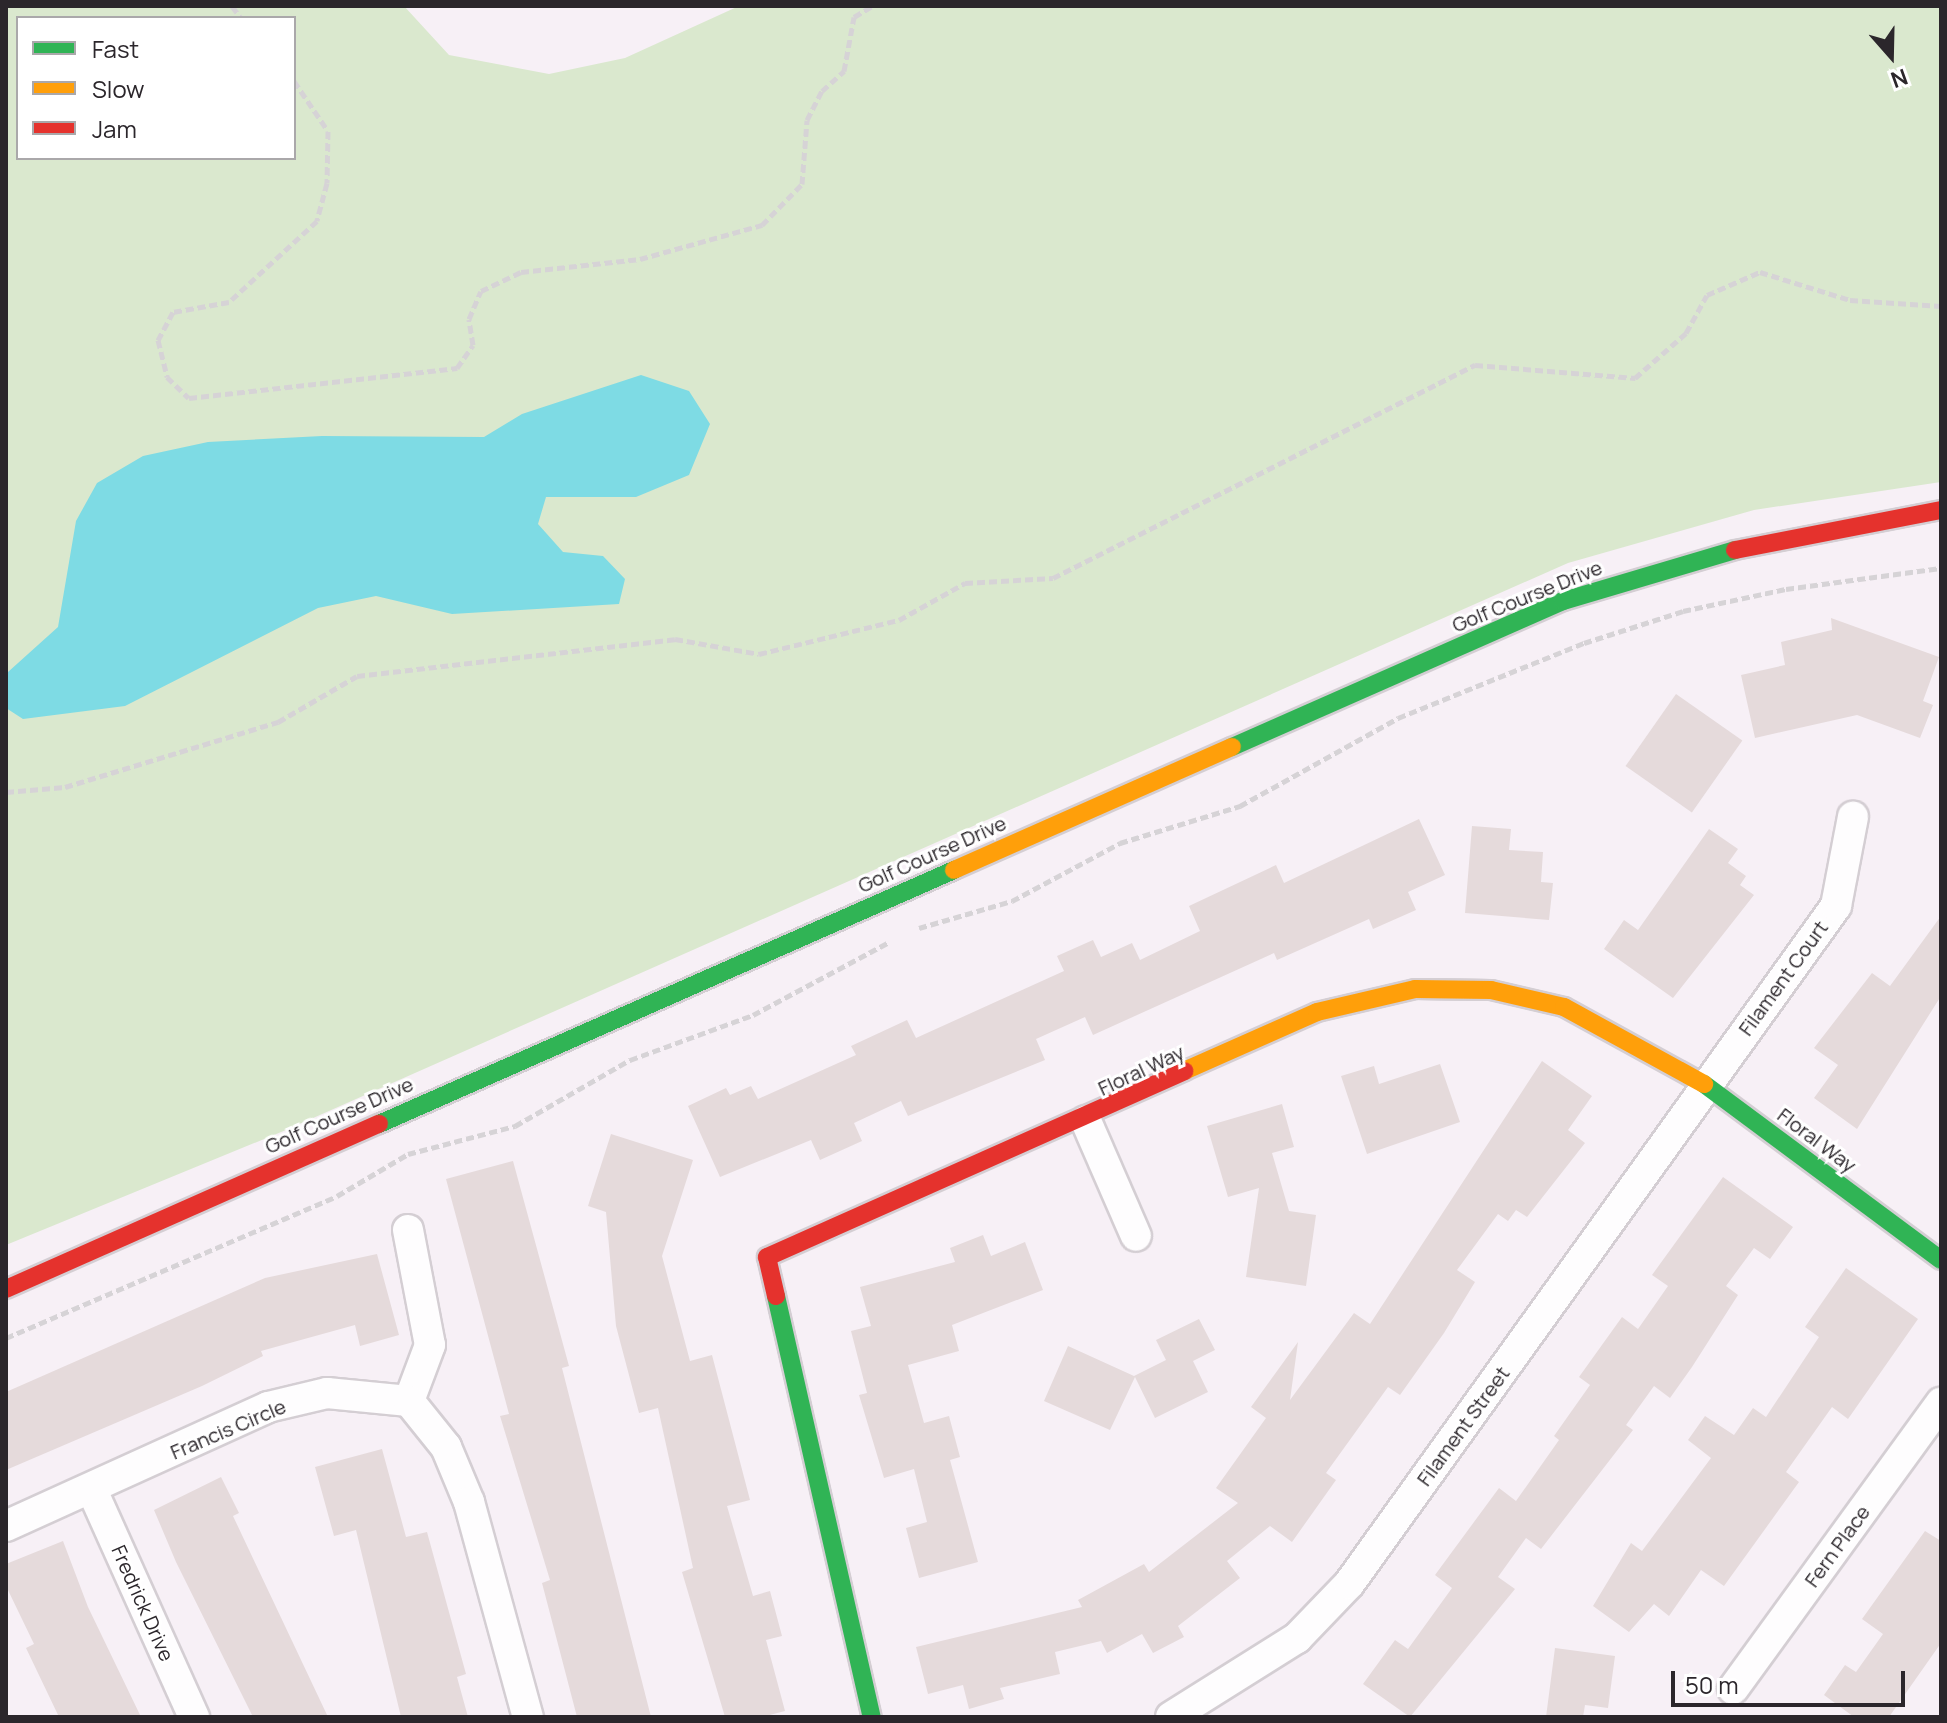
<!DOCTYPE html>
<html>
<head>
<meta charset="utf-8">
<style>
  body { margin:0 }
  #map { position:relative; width:1947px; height:1723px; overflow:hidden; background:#f7f0f6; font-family:Manrope,sans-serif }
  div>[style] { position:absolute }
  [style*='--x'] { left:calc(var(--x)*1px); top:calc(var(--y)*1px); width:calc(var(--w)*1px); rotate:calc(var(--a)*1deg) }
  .green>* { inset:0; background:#dae8ce }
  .water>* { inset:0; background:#7edbe4 }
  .building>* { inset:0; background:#e5dadb; transform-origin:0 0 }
  .path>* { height:5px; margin-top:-2.5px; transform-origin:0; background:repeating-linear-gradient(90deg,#d6d3d6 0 8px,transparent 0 12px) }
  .roads { filter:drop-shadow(2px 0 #d4ced3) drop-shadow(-2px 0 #d4ced3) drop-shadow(0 2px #d4ced3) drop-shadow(0 -2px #d4ced3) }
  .street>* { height:30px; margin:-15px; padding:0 15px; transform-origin:15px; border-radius:15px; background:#fefdfe }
  .fast>* { height:18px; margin:-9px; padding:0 9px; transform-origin:9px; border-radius:9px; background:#30b455 }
  .slow>* { height:18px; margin:-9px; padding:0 9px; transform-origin:9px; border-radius:9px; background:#ff9f0a }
  .jam>* { height:18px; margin:-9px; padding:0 9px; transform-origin:9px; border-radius:9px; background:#e5322d }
  span { translate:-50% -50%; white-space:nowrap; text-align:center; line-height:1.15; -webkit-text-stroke:6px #fff; paint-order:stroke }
  .street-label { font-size:20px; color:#2b262b }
  .frame { position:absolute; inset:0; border:8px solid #2b262b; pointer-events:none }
  .legend { position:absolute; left:16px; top:16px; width:280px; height:144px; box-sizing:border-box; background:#fff; border:2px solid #aaa8aa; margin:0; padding:10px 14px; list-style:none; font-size:24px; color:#2b262b }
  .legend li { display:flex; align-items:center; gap:16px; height:40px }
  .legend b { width:40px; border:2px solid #aaa8aa }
  .north { position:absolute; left:1851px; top:16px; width:80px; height:80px; -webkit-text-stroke:6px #fff; paint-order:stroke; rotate:160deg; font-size:22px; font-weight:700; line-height:32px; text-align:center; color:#2b262b }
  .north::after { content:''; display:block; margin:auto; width:28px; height:36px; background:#2b262b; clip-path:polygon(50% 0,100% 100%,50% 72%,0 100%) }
  .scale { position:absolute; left:1671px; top:1671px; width:234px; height:36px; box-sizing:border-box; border:4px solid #2b262b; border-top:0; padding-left:10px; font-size:24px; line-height:28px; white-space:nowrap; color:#2b262b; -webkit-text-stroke:6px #fff; paint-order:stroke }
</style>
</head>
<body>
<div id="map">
  <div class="green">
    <div style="clip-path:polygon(evenodd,6px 6px,404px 6px,449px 55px,549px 74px,625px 58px,739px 6px,1941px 6px,1941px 482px,1754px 510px,1568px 563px,286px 1130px,6px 1245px,6px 6px,18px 18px,294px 18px,294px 158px,18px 158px,18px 18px)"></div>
  </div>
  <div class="water">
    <div style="clip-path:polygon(641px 375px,689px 391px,710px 424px,689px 475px,636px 497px,546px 497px,538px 524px,563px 552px,603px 556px,625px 579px,619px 604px,452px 614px,376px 596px,318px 608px,125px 706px,23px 719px,6px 708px,8px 672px,58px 627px,76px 521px,97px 483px,143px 456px,208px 442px,322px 436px,484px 437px,522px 414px)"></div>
  </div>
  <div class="building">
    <div style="clip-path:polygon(1831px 618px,1939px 657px,1923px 701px,1933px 705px,1920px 738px,1857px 715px,1755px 738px,1741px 675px,1785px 665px,1781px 642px,1832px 630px)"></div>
    <div style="left:1676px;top:694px;width:81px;height:88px;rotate:35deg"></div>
    <div style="clip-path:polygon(1419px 819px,1445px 875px,1408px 892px,1416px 910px,1373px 929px,1369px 919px,1277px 960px,1274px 953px,1093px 1035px,1085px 1017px,1036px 1039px,1045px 1060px,908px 1116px,901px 1101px,854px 1123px,862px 1141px,820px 1160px,811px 1140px,720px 1177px,688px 1106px,726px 1088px,730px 1095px,751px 1086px,758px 1099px,856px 1055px,851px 1046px,907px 1020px,916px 1038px,1064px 971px,1057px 956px,1093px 940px,1101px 957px,1132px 943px,1140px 960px,1200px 931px,1189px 906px,1276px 865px,1284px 883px)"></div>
    <div style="clip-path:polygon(1472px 826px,1511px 829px,1509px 850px,1543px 852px,1541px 882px,1553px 883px,1549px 920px,1465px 913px)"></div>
    <div style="clip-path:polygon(1709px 829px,1738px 849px,1728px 863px,1746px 876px,1740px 885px,1754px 895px,1673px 998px,1604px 949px,1624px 920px,1638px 930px)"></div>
    <div style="clip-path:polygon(1941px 916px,1941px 996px,1857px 1129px,1814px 1098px,1838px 1065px,1814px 1048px,1872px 973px,1890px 986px)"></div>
    <div style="clip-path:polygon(1542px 1061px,1592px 1096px,1568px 1130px,1585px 1143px,1527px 1217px,1516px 1210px,1508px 1221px,1498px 1214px,1457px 1270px,1475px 1282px,1444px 1333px,1400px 1395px,1388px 1387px,1326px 1473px,1336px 1480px,1292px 1542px,1270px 1526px,1227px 1561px,1240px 1578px,1178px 1626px,1184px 1637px,1153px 1653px,1142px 1634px,1107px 1653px,1101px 1641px,1055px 1652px,1060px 1674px,1000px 1688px,1004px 1699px,969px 1709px,963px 1685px,928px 1694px,916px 1647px,1082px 1607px,1078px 1600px,1144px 1564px,1149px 1572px,1238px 1503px,1216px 1488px,1266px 1418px,1251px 1407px,1298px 1342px,1290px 1400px,1354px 1313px,1370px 1324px)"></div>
    <div style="clip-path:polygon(1440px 1064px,1460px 1122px,1367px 1154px,1341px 1076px,1374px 1066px,1379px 1084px)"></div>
    <div style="clip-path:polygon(1282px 1104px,1294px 1147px,1272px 1153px,1289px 1211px,1316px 1215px,1306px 1286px,1246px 1277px,1259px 1188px,1228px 1197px,1207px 1126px)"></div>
    <div style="clip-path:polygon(611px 1134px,693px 1160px,662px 1256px,690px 1361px,712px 1355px,750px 1500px,727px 1506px,753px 1596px,770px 1591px,782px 1636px,766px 1640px,785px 1711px,762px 1717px,725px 1717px,682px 1572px,693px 1568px,658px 1408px,639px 1413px,616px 1326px,606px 1212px,588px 1206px)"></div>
    <div style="clip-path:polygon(513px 1161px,569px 1366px,562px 1368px,651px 1717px,577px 1717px,542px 1583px,550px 1580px,500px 1416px,509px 1414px,446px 1179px)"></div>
    <div style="clip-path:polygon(1723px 1177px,1793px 1227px,1770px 1259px,1754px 1248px,1726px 1286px,1738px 1295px,1692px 1367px,1670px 1398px,1654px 1386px,1626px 1425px,1633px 1430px,1541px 1549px,1526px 1538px,1498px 1577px,1515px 1589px,1410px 1717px,1363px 1684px,1395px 1640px,1408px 1649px,1452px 1588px,1435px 1575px,1499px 1488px,1516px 1501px,1559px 1440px,1554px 1436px,1590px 1385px,1579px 1377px,1622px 1317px,1638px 1329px,1668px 1286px,1652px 1275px)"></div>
    <div style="clip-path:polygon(983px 1235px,991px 1256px,1025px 1242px,1043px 1290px,952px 1325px,959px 1351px,908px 1365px,924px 1423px,949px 1416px,960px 1457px,950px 1460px,978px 1562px,919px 1578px,906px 1528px,927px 1522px,914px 1469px,884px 1478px,859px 1395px,867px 1393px,851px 1331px,871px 1326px,860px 1287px,955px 1262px,950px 1248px)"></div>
    <div style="clip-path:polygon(377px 1254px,399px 1335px,360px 1346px,355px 1325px,261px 1351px,263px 1356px,202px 1386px,6px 1470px,6px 1392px,265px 1278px)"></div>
    <div style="clip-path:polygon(1846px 1268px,1918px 1319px,1848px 1419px,1832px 1407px,1786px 1472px,1799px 1482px,1724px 1586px,1701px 1570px,1669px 1616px,1654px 1604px,1629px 1632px,1593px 1606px,1631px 1543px,1642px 1551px,1711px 1458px,1688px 1440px,1705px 1416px,1734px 1435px,1753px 1408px,1766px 1417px,1819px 1337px,1805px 1327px)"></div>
    <div style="clip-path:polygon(1199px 1319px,1215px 1350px,1193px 1361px,1208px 1392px,1155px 1418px,1135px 1377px,1110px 1430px,1044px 1401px,1068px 1346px,1134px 1376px,1166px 1360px,1156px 1340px)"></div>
    <div style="clip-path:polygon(382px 1449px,406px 1537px,427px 1532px,466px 1674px,457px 1677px,468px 1717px,401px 1717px,356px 1530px,334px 1536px,315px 1467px)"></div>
    <div style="clip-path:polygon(221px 1477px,239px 1513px,233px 1516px,328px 1717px,253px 1717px,176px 1562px,154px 1510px)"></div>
    <div style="clip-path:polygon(1925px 1531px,1941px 1541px,1941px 1643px,1889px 1717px,1854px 1717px,1824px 1695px,1845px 1665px,1856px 1672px,1883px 1634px,1862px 1619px)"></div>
    <div style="clip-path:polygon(63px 1541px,88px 1607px,141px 1717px,59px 1717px,26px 1648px,34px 1644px,6px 1586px,6px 1564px)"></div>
    <div style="clip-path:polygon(1555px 1648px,1615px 1656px,1608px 1708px,1585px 1705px,1583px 1717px,1546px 1717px)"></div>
  </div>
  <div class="path">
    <div style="--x:232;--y:6;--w:15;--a:53"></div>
    <div style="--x:294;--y:81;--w:60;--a:55.8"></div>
    <div style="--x:328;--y:131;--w:52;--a:91.1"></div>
    <div style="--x:327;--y:183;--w:39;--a:105"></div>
    <div style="--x:317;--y:221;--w:120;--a:137.4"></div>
    <div style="--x:229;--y:302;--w:57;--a:169.9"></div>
    <div style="--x:173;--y:312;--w:32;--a:118"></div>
    <div style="--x:158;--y:340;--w:38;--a:76"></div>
    <div style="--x:167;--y:377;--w:30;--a:44"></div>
    <div style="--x:189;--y:398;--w:270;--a:-6.4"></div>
    <div style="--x:457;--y:368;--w:28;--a:-55"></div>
    <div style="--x:473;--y:345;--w:26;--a:-99"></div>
    <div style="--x:469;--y:319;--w:30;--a:-67"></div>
    <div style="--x:481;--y:291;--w:44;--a:-25.4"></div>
    <div style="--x:521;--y:272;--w:120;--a:-6.2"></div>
    <div style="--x:640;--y:259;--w:127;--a:-15.6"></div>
    <div style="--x:762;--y:225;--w:57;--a:-45.7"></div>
    <div style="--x:802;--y:184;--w:64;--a:-85.5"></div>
    <div style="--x:807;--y:120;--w:33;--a:-63"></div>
    <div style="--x:822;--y:91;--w:30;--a:-42"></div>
    <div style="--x:844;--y:71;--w:55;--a:-79.5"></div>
    <div style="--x:854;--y:17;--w:21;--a:-31"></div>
    <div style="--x:6;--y:792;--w:59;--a:-4.8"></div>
    <div style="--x:65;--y:787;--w:223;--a:-17"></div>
    <div style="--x:278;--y:722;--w:91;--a:-30.2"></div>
    <div style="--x:357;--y:676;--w:320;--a:-6.6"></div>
    <div style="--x:675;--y:639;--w:85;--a:10.1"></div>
    <div style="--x:759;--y:654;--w:144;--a:-13.7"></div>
    <div style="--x:899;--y:620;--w:76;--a:-29.3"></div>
    <div style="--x:965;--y:583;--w:88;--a:-3.3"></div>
    <div style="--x:1053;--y:578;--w:473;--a:-26.8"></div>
    <div style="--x:1475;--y:365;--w:161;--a:4.6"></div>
    <div style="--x:1635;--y:378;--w:68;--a:-41.4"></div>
    <div style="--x:1686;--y:333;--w:43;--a:-61.1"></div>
    <div style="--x:1707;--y:295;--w:58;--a:-23.5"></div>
    <div style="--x:1760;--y:272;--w:94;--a:17.3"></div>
    <div style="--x:1850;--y:300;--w:91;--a:3.8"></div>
    <div style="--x:919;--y:928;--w:97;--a:-16.2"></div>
    <div style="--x:1012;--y:901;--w:123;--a:-28.2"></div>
    <div style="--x:1120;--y:843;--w:126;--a:-17.1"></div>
    <div style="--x:1240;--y:806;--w:181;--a:-29.1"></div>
    <div style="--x:1398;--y:718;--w:201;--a:-22"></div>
    <div style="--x:1584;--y:643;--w:104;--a:-17.9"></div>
    <div style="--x:1683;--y:611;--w:105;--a:-12.1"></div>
    <div style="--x:1786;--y:589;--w:156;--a:-7.7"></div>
    <div style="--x:6;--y:1338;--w:360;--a:-23.2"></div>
    <div style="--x:337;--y:1196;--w:82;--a:-30.6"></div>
    <div style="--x:408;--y:1154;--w:111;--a:-14.7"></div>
    <div style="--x:515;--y:1126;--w:133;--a:-29.9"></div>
    <div style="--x:630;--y:1060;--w:131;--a:-20.1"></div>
    <div style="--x:753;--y:1015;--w:154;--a:-28.2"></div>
  </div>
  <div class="roads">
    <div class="street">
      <div style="--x:1086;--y:1121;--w:125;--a:66.5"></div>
      <div style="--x:408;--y:1230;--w:117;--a:79.2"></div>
      <div style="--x:430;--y:1345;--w:60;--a:110.6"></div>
      <div style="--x:92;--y:1490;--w:249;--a:65.8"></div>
      <div style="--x:6;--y:1526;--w:288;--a:-24.4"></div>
      <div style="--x:268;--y:1407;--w:61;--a:-13.3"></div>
      <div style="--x:327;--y:1393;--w:82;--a:5.6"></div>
      <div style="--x:409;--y:1401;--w:59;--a:51.2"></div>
      <div style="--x:446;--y:1447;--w:60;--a:67.3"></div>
      <div style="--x:469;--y:1502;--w:223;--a:74.7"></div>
      <div style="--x:1733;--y:1689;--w:354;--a:-54"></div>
      <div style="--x:1171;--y:1717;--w:149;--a:-32.1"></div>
      <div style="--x:1297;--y:1638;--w:75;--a:-46.1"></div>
      <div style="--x:1349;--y:1584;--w:835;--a:-54.31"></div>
      <div style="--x:1836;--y:906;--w:91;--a:-79.2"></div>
    </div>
    <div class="fast">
      <div style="--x:1232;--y:747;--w:362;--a:-23.8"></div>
      <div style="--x:1563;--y:601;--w:179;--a:-16.5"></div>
      <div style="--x:1704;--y:1084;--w:295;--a:36.6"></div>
      <div style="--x:379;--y:1124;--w:629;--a:-23.83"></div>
      <div style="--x:776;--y:1296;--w:432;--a:77.2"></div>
    </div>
    <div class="slow">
      <div style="--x:954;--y:870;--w:304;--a:-23.9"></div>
      <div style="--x:1184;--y:1071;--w:145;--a:-23.9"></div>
      <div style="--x:1317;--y:1012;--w:101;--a:-13.2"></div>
      <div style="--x:1415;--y:989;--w:76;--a:0.8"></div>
      <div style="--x:1491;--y:990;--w:75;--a:13.1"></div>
      <div style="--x:1564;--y:1007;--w:160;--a:28.8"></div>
    </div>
    <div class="jam">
      <div style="--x:1735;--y:550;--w:210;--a:-11"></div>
      <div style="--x:6;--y:1289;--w:408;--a:-23.9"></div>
      <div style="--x:776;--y:1296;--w:40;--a:-103"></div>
      <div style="--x:767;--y:1257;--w:457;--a:-24"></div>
    </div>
  </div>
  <div class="street-label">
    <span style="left:1527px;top:596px;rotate:-22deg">Golf Course Drive</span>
    <span style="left:932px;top:854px;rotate:-24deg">Golf Course Drive</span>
    <span style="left:1783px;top:978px;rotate:-54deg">Filament Court</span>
    <span style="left:1141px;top:1070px;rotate:-25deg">Floral Way</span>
    <span style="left:339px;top:1115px;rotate:-24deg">Golf Course Drive</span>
    <span style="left:1817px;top:1140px;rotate:37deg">Floral Way</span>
    <span style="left:1463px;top:1426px;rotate:-54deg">Filament Street</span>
    <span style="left:228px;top:1429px;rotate:-23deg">Francis Circle</span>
    <span style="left:1837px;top:1546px;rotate:-54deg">Fern Place</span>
    <span style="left:143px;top:1603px;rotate:66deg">Fredrick Drive</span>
  </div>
  <div class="frame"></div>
  <ul class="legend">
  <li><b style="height:10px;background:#30b455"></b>Fast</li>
  <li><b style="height:10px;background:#ff9f0a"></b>Slow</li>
  <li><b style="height:10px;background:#e5322d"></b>Jam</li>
  </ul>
  <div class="north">N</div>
  <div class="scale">50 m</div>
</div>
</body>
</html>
